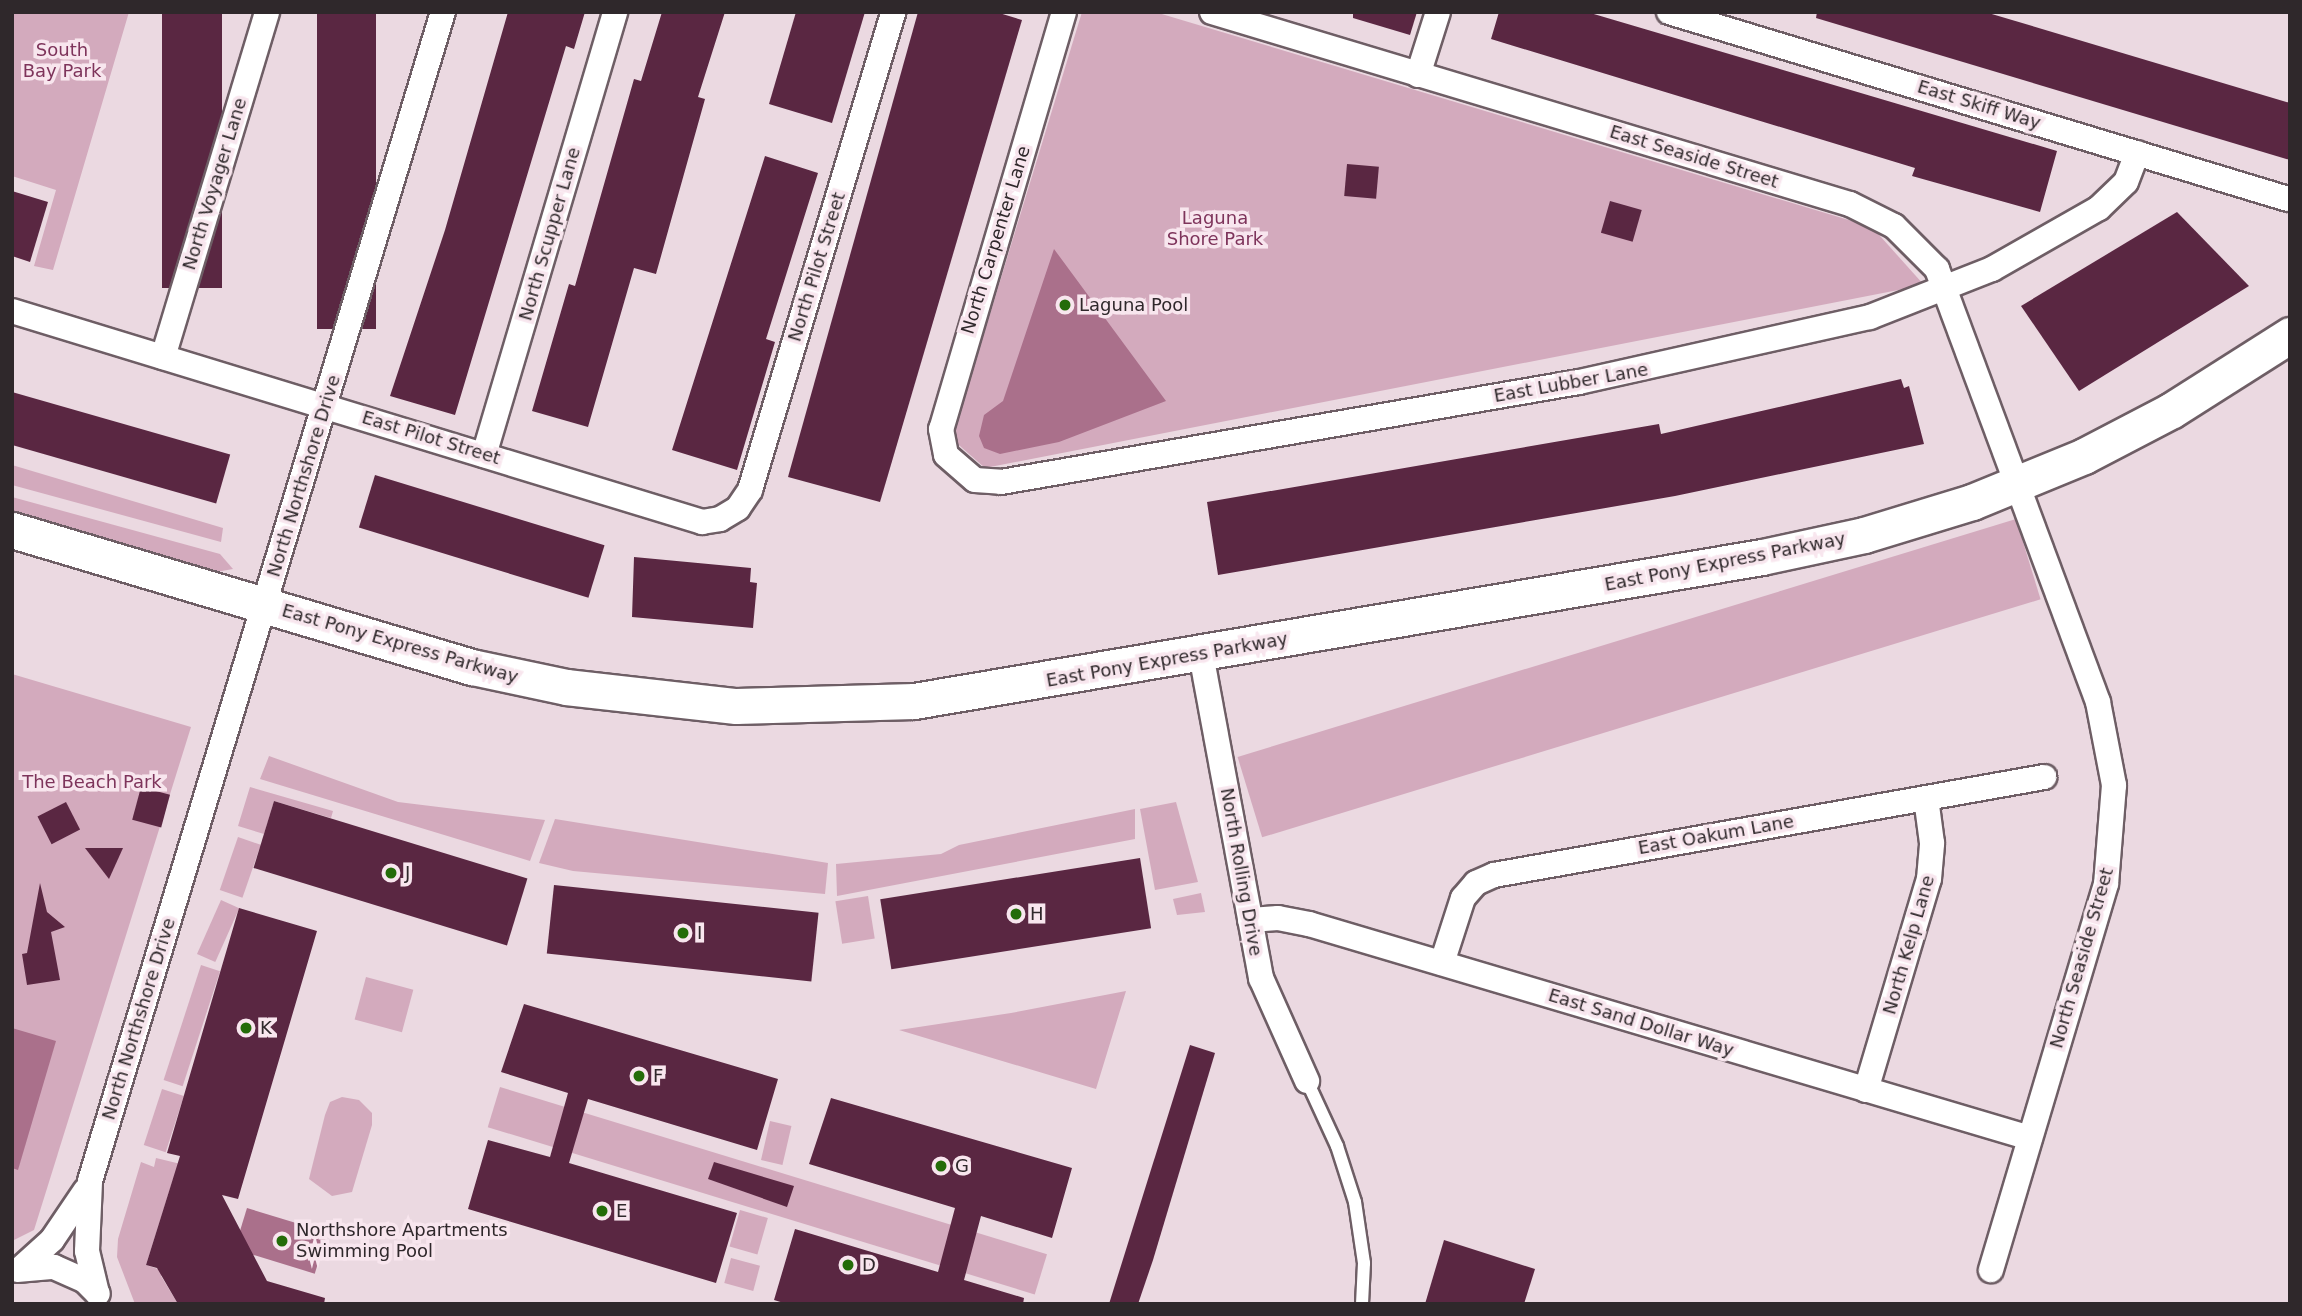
<!DOCTYPE html>
<html>
<head>
<meta charset="utf-8">
<style>
  body { margin:0 }
  #map { position:relative; width:2302px; height:1316px; overflow:hidden; background:#ebd9e1; font-family:"DejaVu Sans",sans-serif }
  div>[style] { position:absolute }
  [style*='--x'] { left:calc(var(--x)*1px); top:calc(var(--y)*1px); width:calc(var(--w)*1px); rotate:calc(var(--a)*1deg) }
  .green>* { inset:0; background:#d3aabd; transform-origin:0 0 }
  .water>* { inset:0; background:#aa708b; transform-origin:0 0 }
  .building>* { inset:0; background:#5a2742; transform-origin:0 0 }
  .roads { filter:drop-shadow(2px 0 #6e5e65) drop-shadow(-2px 0 #6e5e65) drop-shadow(0 2px #6e5e65) drop-shadow(0 -2px #6e5e65) }
  .service>* { height:12px; margin:-6px; padding:0 6px; transform-origin:6px; border-radius:6px; background:#fff }
  .minor>* { height:24px; margin:-12px; padding:0 12px; transform-origin:12px; border-radius:12px; background:#fff }
  .secondary>* { height:35px; margin:-17.5px; padding:0 17.5px; transform-origin:17.5px; border-radius:17.5px; background:#fff }
  .dots>* { width:19px; height:19px; translate:-50% -50%; box-sizing:border-box; border:4px solid #f8e6ee; border-radius:50% }
  span { translate:-50% -50%; white-space:nowrap; text-align:center; line-height:1.15; -webkit-text-stroke:7px #f8e6ee; paint-order:stroke }
  .park-label { font-size:18px; color:#7e345b }
  .street-label { font-size:18px; color:#2f282b }
  .poi-label { font-size:18px; color:#2f282b }
  .left { translate:0 -50%; text-align:left }
  .frame { position:absolute; inset:0; border:14px solid #2f282b; pointer-events:none }
</style>
</head>
<body>
<div id="map">
  <div class="green">
    <div style="clip-path:polygon(12px 12px,129px 12px,53px 270px,34px 266px,56px 190px,12px 176px)"></div>
    <div style="clip-path:polygon(1082px 12px,1155px 12px,1872px 227px,1924px 285px,985px 468px,952px 439px)"></div>
    <div style="clip-path:polygon(12px 465px,223px 528px,221px 542px,12px 485px)"></div>
    <div style="clip-path:polygon(12px 497px,220px 554px,233px 569px,216px 572px,12px 511px)"></div>
    <div style="left:2016px;top:519px;width:84px;height:814px;rotate:73deg"></div>
    <div style="clip-path:polygon(12px 674px,191px 727px,34px 1230px,12px 1241px)"></div>
    <div style="clip-path:polygon(269px 756px,398px 802px,545px 820px,530px 861px,260px 779px)"></div>
    <div style="clip-path:polygon(250px 787px,333px 811px,331px 818px,274px 801px,264px 834px,238px 826px)"></div>
    <div style="clip-path:polygon(1176px 802px,1198px 882px,1155px 890px,1140px 809px)"></div>
    <div style="clip-path:polygon(1135px 809px,1135px 839px,837px 896px,836px 864px,941px 854px,959px 845px)"></div>
    <div style="clip-path:polygon(555px 819px,828px 863px,825px 894px,573px 871px,539px 863px)"></div>
    <div style="left:238px;top:837px;width:24px;height:56px;rotate:19deg"></div>
    <div style="clip-path:polygon(1201px 893px,1205px 912px,1177px 915px,1173px 899px)"></div>
    <div style="left:868px;top:896px;width:43px;height:33px;rotate:81deg"></div>
    <div style="left:221px;top:900px;width:20px;height:59px;rotate:24deg"></div>
    <div style="left:201px;top:965px;width:20px;height:121px;rotate:18deg"></div>
    <div style="left:366px;top:977px;width:49px;height:44px;rotate:15deg"></div>
    <div style="clip-path:polygon(1126px 991px,1096px 1089px,899px 1030px,1011px 1013px)"></div>
    <div style="left:500px;top:1087px;width:572px;height:42px;rotate:17deg"></div>
    <div style="left:162px;top:1089px;width:23px;height:59px;rotate:18deg"></div>
    <div style="clip-path:polygon(342px 1097px,359px 1100px,372px 1113px,372px 1125px,352px 1192px,332px 1196px,309px 1179px,325px 1115px,330px 1102px)"></div>
    <div style="left:770px;top:1121px;width:22px;height:40px;rotate:13deg"></div>
    <div style="clip-path:polygon(156px 1158px,230px 1176px,173px 1179px,146px 1265px,167px 1272px,161px 1276px,178px 1304px,135px 1304px,117px 1257px,118px 1239px,141px 1162px,154px 1167px)"></div>
    <div style="left:740px;top:1210px;width:29px;height:38px;rotate:16deg"></div>
    <div style="left:731px;top:1258px;width:30px;height:26px;rotate:15deg"></div>
  </div>
  <div class="water">
    <div style="clip-path:polygon(1054px 249px,1166px 401px,1059px 442px,1000px 454px,984px 448px,979px 436px,984px 415px,1003px 401px)"></div>
    <div style="clip-path:polygon(12px 1028px,56px 1041px,18px 1170px,12px 1168px)"></div>
    <div style="left:247px;top:1208px;width:84px;height:43px;rotate:17deg"></div>
  </div>
  <div class="building">
    <div style="left:162px;top:12px;width:60px;height:276px"></div>
    <div style="left:317px;top:12px;width:59px;height:317px"></div>
    <div style="clip-path:polygon(508px 12px,585px 12px,574px 49px,566px 46px,455px 415px,390px 396px,445px 230px)"></div>
    <div style="clip-path:polygon(662px 12px,725px 12px,698px 97px,705px 99px,656px 274px,634px 268px,588px 427px,532px 411px,569px 284px,575px 286px,634px 79px,641px 81px)"></div>
    <div style="clip-path:polygon(796px 12px,865px 12px,832px 123px,769px 104px)"></div>
    <div style="clip-path:polygon(918px 12px,996px 12px,1022px 20px,880px 502px,788px 477px)"></div>
    <div style="clip-path:polygon(1353px 12px,1417px 12px,1410px 35px,1353px 18px)"></div>
    <div style="clip-path:polygon(1499px 12px,1587px 12px,2057px 151px,2040px 212px,1912px 176px,1915px 168px,1491px 39px)"></div>
    <div style="clip-path:polygon(1817px 12px,1985px 12px,2290px 103px,2290px 160px,1816px 18px)"></div>
    <div style="clip-path:polygon(765px 156px,818px 173px,766px 339px,775px 342px,737px 470px,672px 450px)"></div>
    <div style="left:1347px;top:164px;width:32px;height:32px;rotate:5deg"></div>
    <div style="clip-path:polygon(12px 191px,48px 202px,30px 262px,12px 256px)"></div>
    <div style="left:1610px;top:201px;width:33px;height:33px;rotate:16deg"></div>
    <div style="clip-path:polygon(2177px 212px,2249px 286px,2079px 391px,2021px 306px)"></div>
    <div style="clip-path:polygon(1901px 379px,1904px 388px,1909px 386px,1924px 444px,1675px 496px,1218px 575px,1207px 502px,1659px 424px,1661px 434px)"></div>
    <div style="left:12px;top:392px;width:227px;height:51px;rotate:16deg"></div>
    <div style="left:375px;top:475px;width:240px;height:55px;rotate:17deg"></div>
    <div style="clip-path:polygon(634px 557px,751px 568px,750px 582px,757px 583px,753px 628px,632px 617px)"></div>
    <div style="left:141px;top:787px;width:30px;height:34px;rotate:15deg"></div>
    <div style="left:274px;top:801px;width:265px;height:70px;rotate:17deg"></div>
    <div style="left:66px;top:802px;width:31px;height:32px;rotate:63deg"></div>
    <div style="clip-path:polygon(85px 848px,123px 848px,109px 879px)"></div>
    <div style="left:1140px;top:858px;width:71px;height:263px;rotate:81deg"></div>
    <div style="clip-path:polygon(40px 883px,47px 912px,65px 927px,51px 932px,60px 980px,27px 985px,22px 954px,27px 953px)"></div>
    <div style="left:554px;top:885px;width:266px;height:69px;rotate:6deg"></div>
    <div style="clip-path:polygon(239px 908px,317px 931px,238px 1199px,222px 1195px,267px 1281px,325px 1298px,324px 1304px,178px 1304px,157px 1268px,146px 1265px,180px 1156px,167px 1153px)"></div>
    <div style="clip-path:polygon(524px 1004px,778px 1079px,757px 1150px,588px 1099px,569px 1163px,737px 1213px,716px 1283px,468px 1209px,488px 1140px,550px 1157px,568px 1093px,501px 1072px)"></div>
    <div style="clip-path:polygon(1190px 1045px,1215px 1053px,1153px 1260px,1138px 1304px,1109px 1304px)"></div>
    <div style="clip-path:polygon(831px 1098px,1072px 1168px,1052px 1238px,981px 1216px,964px 1280px,1024px 1298px,1023px 1304px,787px 1304px,774px 1300px,795px 1229px,938px 1272px,955px 1208px,809px 1164px)"></div>
    <div style="clip-path:polygon(714px 1162px,794px 1186px,787px 1207px,708px 1179px)"></div>
    <div style="clip-path:polygon(1444px 1240px,1535px 1269px,1524px 1304px,1425px 1304px)"></div>
  </div>
  <div class="roads">
    <div class="service">
      <div style="--x:1307;--y:1081;--w:72;--a:65.2"></div>
      <div style="--x:1337;--y:1146;--w:59;--a:72.2"></div>
      <div style="--x:1355;--y:1202;--w:62;--a:81.6"></div>
      <div style="--x:1364;--y:1263;--w:41;--a:92.8"></div>
    </div>
    <div class="minor">
      <div style="--x:1064;--y:12;--w:435;--a:106.4"></div>
      <div style="--x:941;--y:429;--w:26;--a:79"></div>
      <div style="--x:946;--y:455;--w:38;--a:41"></div>
      <div style="--x:975;--y:480;--w:26;--a:4"></div>
      <div style="--x:1001;--y:482;--w:587;--a:-9.82"></div>
      <div style="--x:1579;--y:382;--w:298;--a:-12.6"></div>
      <div style="--x:1870;--y:317;--w:131;--a:-21.5"></div>
      <div style="--x:1992;--y:269;--w:123;--a:-29.7"></div>
      <div style="--x:2099;--y:208;--w:37;--a:-44"></div>
      <div style="--x:2126;--y:182;--w:31;--a:-69"></div>
      <div style="--x:1212;--y:12;--w:666;--a:16.75"></div>
      <div style="--x:1850;--y:204;--w:49;--a:26.6"></div>
      <div style="--x:1894;--y:226;--w:61;--a:45"></div>
      <div style="--x:1937;--y:269;--w:462;--a:69.6"></div>
      <div style="--x:2098;--y:702;--w:85;--a:79.1"></div>
      <div style="--x:2114;--y:785;--w:99;--a:94.6"></div>
      <div style="--x:2106;--y:884;--w:403;--a:106.6"></div>
      <div style="--x:1669;--y:12;--w:647;--a:16.81"></div>
      <div style="--x:1418;--y:75;--w:66;--a:-72.4"></div>
      <div style="--x:12;--y:311;--w:722;--a:17"></div>
      <div style="--x:702;--y:522;--w:18;--a:-9"></div>
      <div style="--x:720;--y:519;--w:21;--a:-31"></div>
      <div style="--x:738;--y:508;--w:22;--a:-56"></div>
      <div style="--x:750;--y:490;--w:499;--a:-73.3"></div>
      <div style="--x:163;--y:357;--w:360;--a:-73.2"></div>
      <div style="--x:484;--y:455;--w:462;--a:-73.5"></div>
      <div style="--x:1201;--y:654;--w:330;--a:79.5"></div>
      <div style="--x:1261;--y:978;--w:113;--a:65.9"></div>
      <div style="--x:1250;--y:920;--w:28;--a:-4"></div>
      <div style="--x:1278;--y:918;--w:32;--a:11"></div>
      <div style="--x:1309;--y:924;--w:752;--a:16.53"></div>
      <div style="--x:1442;--y:963;--w:68;--a:-72.1"></div>
      <div style="--x:1463;--y:898;--w:20;--a:-49"></div>
      <div style="--x:1476;--y:883;--w:20;--a:-24"></div>
      <div style="--x:1494;--y:875;--w:559;--a:-10.1"></div>
      <div style="--x:1866;--y:1090;--w:220;--a:-73.4"></div>
      <div style="--x:1929;--y:879;--w:36;--a:-85"></div>
      <div style="--x:1932;--y:843;--w:45;--a:-97.6"></div>
      <div style="--x:20;--y:1269;--w:43;--a:-42.2"></div>
      <div style="--x:52;--y:1240;--w:59;--a:-56"></div>
      <div style="--x:17;--y:1270;--w:37;--a:-5"></div>
      <div style="--x:54;--y:1267;--w:34;--a:24"></div>
      <div style="--x:85;--y:1281;--w:18;--a:45"></div>
      <div style="--x:97;--y:1293;--w:43;--a:-103.4"></div>
      <div style="--x:87;--y:1251;--w:70;--a:-87.5"></div>
      <div style="--x:90;--y:1181;--w:1221;--a:-73.2"></div>
    </div>
    <div class="secondary">
      <div style="--x:12;--y:530;--w:480;--a:16.6"></div>
      <div style="--x:472;--y:667;--w:96;--a:12"></div>
      <div style="--x:566;--y:687;--w:171;--a:6.4"></div>
      <div style="--x:736;--y:706;--w:178;--a:-1.6"></div>
      <div style="--x:914;--y:701;--w:860;--a:-9.64"></div>
      <div style="--x:1762;--y:557;--w:104;--a:-12.2"></div>
      <div style="--x:1864;--y:535;--w:113;--a:-17"></div>
      <div style="--x:1972;--y:502;--w:121;--a:-22.3"></div>
      <div style="--x:2084;--y:456;--w:99;--a:-27.6"></div>
      <div style="--x:2172;--y:410;--w:140;--a:-32.4"></div>
    </div>
  </div>
  <div class="dots">
    <div style="left:1065px;top:305px;background:#246c09"></div>
    <div style="left:391px;top:873px;background:#246c09"></div>
    <div style="left:1016px;top:914px;background:#246c09"></div>
    <div style="left:683px;top:933px;background:#246c09"></div>
    <div style="left:246px;top:1028px;background:#246c09"></div>
    <div style="left:639px;top:1076px;background:#246c09"></div>
    <div style="left:941px;top:1166px;background:#246c09"></div>
    <div style="left:602px;top:1211px;background:#246c09"></div>
    <div style="left:282px;top:1241px;background:#246c09"></div>
    <div style="left:848px;top:1265px;background:#246c09"></div>
  </div>
  <div class="park-label">
    <span style="left:62px;top:61px">South<br>Bay Park</span>
    <span style="left:1215px;top:229px">Laguna<br>Shore Park</span>
    <span style="left:92px;top:782px">The Beach Park</span>
  </div>
  <div class="street-label">
    <span style="left:1979px;top:105px;rotate:17deg">East Skiff Way</span>
    <span style="left:1694px;top:157px;rotate:17deg">East Seaside Street</span>
    <span style="left:215px;top:184px;rotate:-73deg">North Voyager Lane</span>
    <span style="left:550px;top:234px;rotate:-74deg">North Scupper Lane</span>
    <span style="left:996px;top:240px;rotate:-73deg">North Carpenter Lane</span>
    <span style="left:817px;top:267px;rotate:-73deg">North Pilot Street</span>
    <span style="left:1571px;top:383px;rotate:-10deg">East Lubber Lane</span>
    <span style="left:431px;top:438px;rotate:17deg">East Pilot Street</span>
    <span style="left:304px;top:476px;rotate:-73deg">North Northshore Drive</span>
    <span style="left:1725px;top:562px;rotate:-11deg">East Pony Express Parkway</span>
    <span style="left:400px;top:644px;rotate:16deg">East Pony Express Parkway</span>
    <span style="left:1167px;top:660px;rotate:-10deg">East Pony Express Parkway</span>
    <span style="left:1716px;top:835px;rotate:-10deg">East Oakum Lane</span>
    <span style="left:1241px;top:872px;rotate:80deg">North Rolling Drive</span>
    <span style="left:1909px;top:945px;rotate:-74deg">North Kelp Lane</span>
    <span style="left:2082px;top:958px;rotate:-74deg">North Seaside Street</span>
    <span style="left:139px;top:1019px;rotate:-73deg">North Northshore Drive</span>
    <span style="left:1641px;top:1023px;rotate:17deg">East Sand Dollar Way</span>
  </div>
  <div class="poi-label">
    <span class="left" style="left:1079px;top:305px">Laguna Pool</span>
    <span class="left" style="left:405px;top:873px">J</span>
    <span class="left" style="left:1030px;top:914px">H</span>
    <span class="left" style="left:697px;top:933px">I</span>
    <span class="left" style="left:260px;top:1028px">K</span>
    <span class="left" style="left:653px;top:1076px">F</span>
    <span class="left" style="left:955px;top:1166px">G</span>
    <span class="left" style="left:616px;top:1211px">E</span>
    <span class="left" style="left:296px;top:1241px">Northshore Apartments<br>Swimming Pool</span>
    <span class="left" style="left:862px;top:1265px">D</span>
  </div>
  <div class="frame"></div>
</div>
</body>
</html>
